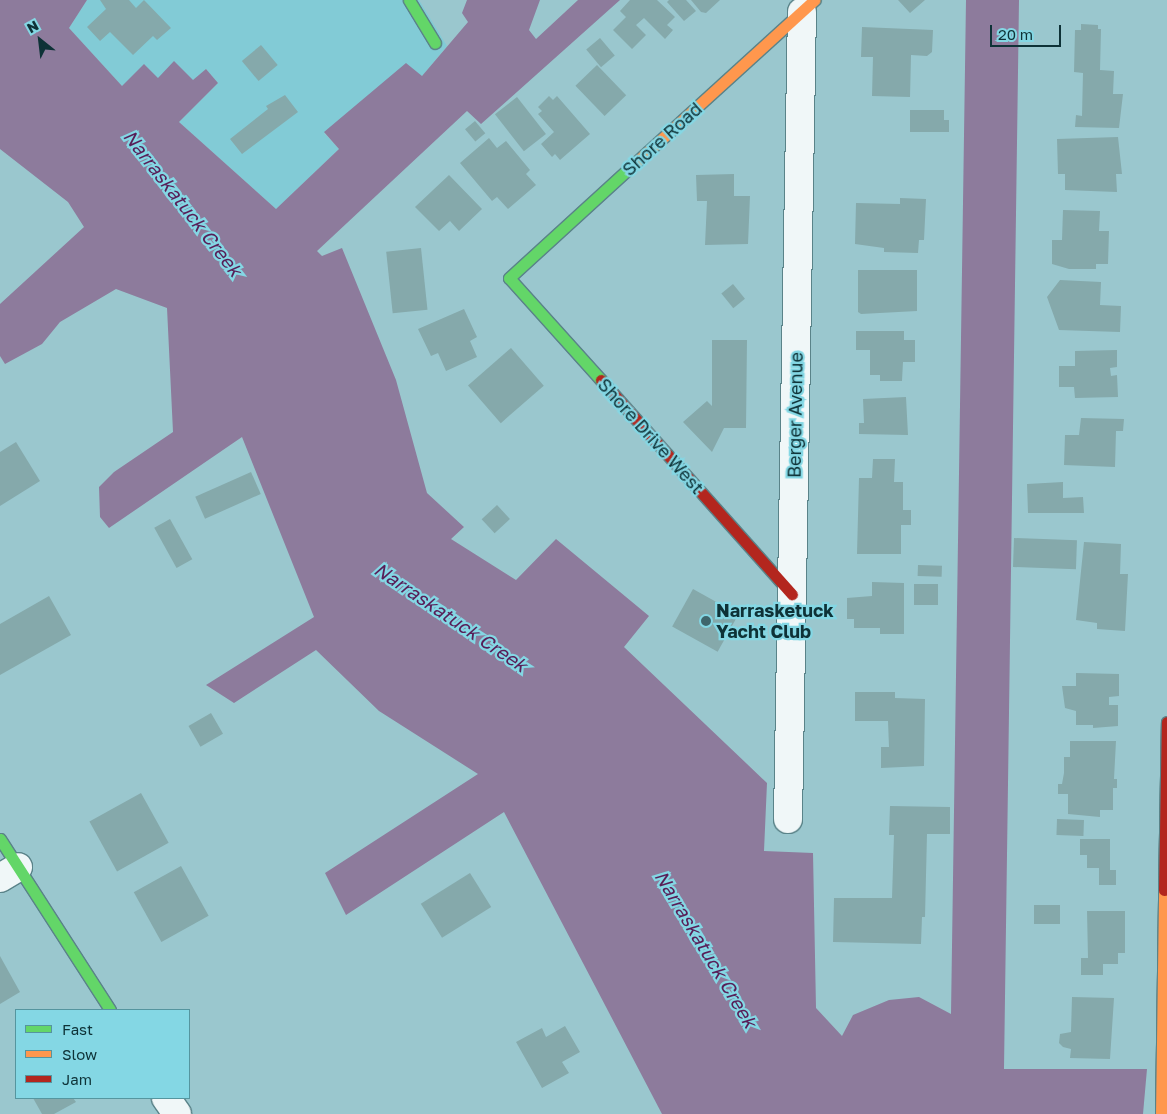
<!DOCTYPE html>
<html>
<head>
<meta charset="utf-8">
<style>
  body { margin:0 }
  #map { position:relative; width:1167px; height:1114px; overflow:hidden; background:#9ac7ce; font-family:"Golos Text",sans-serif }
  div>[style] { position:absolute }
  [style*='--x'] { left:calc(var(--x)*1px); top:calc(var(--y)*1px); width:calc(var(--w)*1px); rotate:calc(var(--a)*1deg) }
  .built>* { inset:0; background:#82cbd6 }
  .water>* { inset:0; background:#8d7b9c }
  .building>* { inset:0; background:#85a9ab; transform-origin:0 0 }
  .roads { filter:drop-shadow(1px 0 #5a8389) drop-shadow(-1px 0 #5a8389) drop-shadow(0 1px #5a8389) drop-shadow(0 -1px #5a8389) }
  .street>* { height:28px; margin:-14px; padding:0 14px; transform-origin:14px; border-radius:14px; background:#f0f7f8 }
  .fast>* { height:11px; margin:-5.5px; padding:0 5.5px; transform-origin:5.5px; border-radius:5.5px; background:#63d668 }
  .slow>* { height:11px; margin:-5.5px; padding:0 5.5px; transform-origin:5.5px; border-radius:5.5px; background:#ff974d }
  .jam>* { height:11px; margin:-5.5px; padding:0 5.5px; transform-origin:5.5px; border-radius:5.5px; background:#b3261e }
  .dots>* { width:14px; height:14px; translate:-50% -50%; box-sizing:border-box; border:2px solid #84d7e4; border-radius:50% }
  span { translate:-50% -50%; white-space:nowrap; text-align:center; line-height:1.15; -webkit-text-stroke:4.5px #84d7e4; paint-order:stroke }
  .street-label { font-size:18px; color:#0e3237 }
  .poi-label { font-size:18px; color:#0e3237; font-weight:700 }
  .left { translate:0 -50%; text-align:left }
  .water-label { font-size:19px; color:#581e57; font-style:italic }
  .legend { position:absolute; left:15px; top:1009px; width:175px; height:90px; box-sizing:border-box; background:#84d7e4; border:1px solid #55959f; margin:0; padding:6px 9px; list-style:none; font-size:15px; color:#0e3237 }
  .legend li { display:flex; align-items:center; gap:10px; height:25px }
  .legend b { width:25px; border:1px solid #55959f }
  .north { position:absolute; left:15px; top:15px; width:50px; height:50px; -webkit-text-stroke:4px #84d7e4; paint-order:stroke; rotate:331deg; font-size:14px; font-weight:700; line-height:20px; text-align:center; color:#0e3237 }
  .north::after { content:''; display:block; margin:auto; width:18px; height:22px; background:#0e3237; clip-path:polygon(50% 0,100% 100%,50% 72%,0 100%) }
  .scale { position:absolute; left:990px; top:25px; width:71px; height:22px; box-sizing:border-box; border:2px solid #0e3237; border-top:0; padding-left:6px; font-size:15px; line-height:18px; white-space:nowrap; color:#0e3237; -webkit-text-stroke:4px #84d7e4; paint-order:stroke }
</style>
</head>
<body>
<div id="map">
  <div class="built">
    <div style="clip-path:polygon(87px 0,419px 0,447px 46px,422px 76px,324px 133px,339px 149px,276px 209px,179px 122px,218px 83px,206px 69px,193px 81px,158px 79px,122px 86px,69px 28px)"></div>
  </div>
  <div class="water">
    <div style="clip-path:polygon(0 0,87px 0,69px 28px,122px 86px,144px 64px,158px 78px,174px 61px,193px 80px,206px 69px,218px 83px,179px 122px,276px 209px,339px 149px,324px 132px,406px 63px,422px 76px,468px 22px,462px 13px,467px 0,540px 0,529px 30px,536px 39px,578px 0,620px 0,481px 124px,467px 111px,317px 251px,322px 256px,342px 248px,396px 380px,427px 493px,464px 527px,451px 539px,516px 580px,556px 539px,649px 616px,624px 647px,767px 783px,764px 851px,813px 853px,816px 1008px,842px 1036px,853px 1015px,889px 1000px,919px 997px,951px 1014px,966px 0,1019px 0,1004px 1069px,1147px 1069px,1143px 1114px,662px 1114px,504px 812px,346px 915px,325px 873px,478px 774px,379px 711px,316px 650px,234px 703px,206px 685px,314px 617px,242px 437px,109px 528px,100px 517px,99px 487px,114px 472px,173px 432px,167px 308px,116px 289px,60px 322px,42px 344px,5px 364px,0 356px,0 304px,84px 227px,68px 202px,0 149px)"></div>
  </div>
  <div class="building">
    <div style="clip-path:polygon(100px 0,129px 0,136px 8px,144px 0,171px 28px,157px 40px,153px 36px,133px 55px,110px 32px,100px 41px,87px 27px,106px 9px)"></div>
    <div style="clip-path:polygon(630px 0,657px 0,675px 17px,667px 25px,673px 30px,665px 39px,644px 18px,636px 25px,646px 35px,632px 49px,613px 30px,626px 17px,620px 11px)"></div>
    <div style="clip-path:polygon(669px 0,686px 0,696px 11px,684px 21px,667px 2px)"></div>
    <div style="clip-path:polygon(691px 0,720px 0,706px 13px,701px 12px)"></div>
    <div style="clip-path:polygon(898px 0,925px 0,910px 13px)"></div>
    <div style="clip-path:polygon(1081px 24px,1098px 25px,1098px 29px,1101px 29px,1100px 70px,1114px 71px,1113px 94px,1123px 94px,1119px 128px,1075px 127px,1076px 115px,1082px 116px,1083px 73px,1074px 72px,1075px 30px,1081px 30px)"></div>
    <div style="clip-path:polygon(862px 27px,933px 30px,932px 52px,927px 56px,911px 55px,910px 97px,872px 96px,873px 57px,861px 57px)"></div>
    <div style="left:600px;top:38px;width:23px;height:18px;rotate:50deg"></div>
    <div style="left:261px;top:45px;width:26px;height:25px;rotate:50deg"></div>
    <div style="left:597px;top:65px;width:42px;height:30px;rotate:46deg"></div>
    <div style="clip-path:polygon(285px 95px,298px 112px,242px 154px,230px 139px,268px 109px,266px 106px)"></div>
    <div style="clip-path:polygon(549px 96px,553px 100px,557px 96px,590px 134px,560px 160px,555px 154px,552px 157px,541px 144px,554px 132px,538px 114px,542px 111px,538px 107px)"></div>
    <div style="left:517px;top:97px;width:47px;height:28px;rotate:52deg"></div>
    <div style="clip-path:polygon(910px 110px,944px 110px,944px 120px,949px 120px,949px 132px,910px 132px)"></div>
    <div style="left:475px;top:121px;width:16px;height:13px;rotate:50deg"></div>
    <div style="clip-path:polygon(1118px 137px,1122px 174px,1116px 174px,1117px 192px,1065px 190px,1065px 174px,1058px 174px,1057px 139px)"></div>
    <div style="clip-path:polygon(489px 138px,497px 148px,506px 141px,530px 170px,526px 174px,536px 185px,508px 209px,497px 197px,492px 201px,460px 163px)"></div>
    <div style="clip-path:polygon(734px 174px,734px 196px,750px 196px,748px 244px,705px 245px,707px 201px,697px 201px,696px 175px)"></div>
    <div style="clip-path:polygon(449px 175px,482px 209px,459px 231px,450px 221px,439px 231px,415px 207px)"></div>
    <div style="clip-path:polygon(900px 198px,926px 199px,924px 240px,919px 240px,918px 253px,884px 252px,884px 248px,855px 244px,856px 203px,900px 204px)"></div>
    <div style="clip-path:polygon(1063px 210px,1100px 211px,1099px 231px,1109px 231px,1108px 264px,1096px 264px,1096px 269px,1069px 269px,1052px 264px,1052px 240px,1062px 240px)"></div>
    <div style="left:421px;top:248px;width:62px;height:35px;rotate:84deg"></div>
    <div style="clip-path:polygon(858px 270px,917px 270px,917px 311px,861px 314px,858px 312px)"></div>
    <div style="clip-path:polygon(1060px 280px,1101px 282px,1100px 305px,1121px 306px,1120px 332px,1059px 330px,1047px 297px)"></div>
    <div style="left:733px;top:284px;width:19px;height:15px;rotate:51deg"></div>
    <div style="clip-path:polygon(464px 309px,477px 337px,470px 341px,477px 357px,446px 371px,438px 353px,431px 356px,418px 329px)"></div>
    <div style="clip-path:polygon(856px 331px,904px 331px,904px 340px,915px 340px,915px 362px,903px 362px,902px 381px,880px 381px,880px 375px,870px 375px,870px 350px,856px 350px)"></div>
    <div style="clip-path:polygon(712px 340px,747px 340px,746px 428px,724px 428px,712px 452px,683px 422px,707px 401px,712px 406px)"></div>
    <div style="left:511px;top:348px;width:50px;height:57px;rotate:49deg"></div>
    <div style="clip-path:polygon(1117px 350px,1117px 367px,1110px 368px,1111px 376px,1117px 375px,1118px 397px,1075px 398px,1074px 387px,1059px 387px,1059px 366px,1075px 366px,1075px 351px)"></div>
    <div style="clip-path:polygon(906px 397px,908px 435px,859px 434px,859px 423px,864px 423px,863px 399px)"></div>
    <div style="clip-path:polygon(1081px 418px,1124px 419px,1123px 431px,1116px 431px,1115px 467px,1064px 465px,1065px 435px,1079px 435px)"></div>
    <div style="clip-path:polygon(16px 442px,40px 481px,0 506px,0 452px)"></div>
    <div style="clip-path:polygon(873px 459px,895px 459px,894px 482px,903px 482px,903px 510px,911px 510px,911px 525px,901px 525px,901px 554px,857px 554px,859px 478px,872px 478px)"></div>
    <div style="left:251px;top:472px;width:24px;height:61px;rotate:66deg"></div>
    <div style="clip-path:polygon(1063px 482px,1063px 498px,1083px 497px,1084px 513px,1028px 513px,1027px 484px)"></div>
    <div style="left:497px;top:505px;width:19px;height:21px;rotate:47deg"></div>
    <div style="left:170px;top:519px;width:46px;height:18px;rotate:61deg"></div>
    <div style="left:1014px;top:538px;width:63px;height:29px;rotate:2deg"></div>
    <div style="clip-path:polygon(1084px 542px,1121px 544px,1120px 574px,1128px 574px,1125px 631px,1097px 629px,1097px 623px,1076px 620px)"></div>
    <div style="left:918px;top:565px;width:24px;height:11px;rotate:2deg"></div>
    <div style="clip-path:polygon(872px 582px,904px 583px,904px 634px,880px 634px,880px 628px,854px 628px,854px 619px,847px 619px,847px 598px,872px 596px)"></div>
    <div style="left:914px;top:584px;width:24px;height:21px"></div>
    <div style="left:693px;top:589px;width:52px;height:43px;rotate:29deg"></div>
    <div style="clip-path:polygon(49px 596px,71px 635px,0 675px,0 624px)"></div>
    <div style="clip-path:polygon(1076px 673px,1119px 674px,1119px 696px,1109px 697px,1109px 705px,1118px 705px,1118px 726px,1093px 728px,1093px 725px,1076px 725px,1076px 711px,1065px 708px,1062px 686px,1076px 686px)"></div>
    <div style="clip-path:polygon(855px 692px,895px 692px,895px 698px,925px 699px,924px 766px,881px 768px,881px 747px,889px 747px,888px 721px,855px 721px)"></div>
    <div style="left:211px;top:713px;width:24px;height:26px;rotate:60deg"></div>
    <div style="clip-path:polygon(1070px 741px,1116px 741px,1114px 779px,1117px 779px,1117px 788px,1113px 788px,1113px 810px,1100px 810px,1100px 817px,1068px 814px,1068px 794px,1058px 794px,1058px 784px,1062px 784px,1064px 773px,1064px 757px,1070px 757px)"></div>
    <div style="left:141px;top:793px;width:57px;height:59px;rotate:61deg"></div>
    <div style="clip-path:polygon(890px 806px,950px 807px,950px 834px,927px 834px,925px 917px,922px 917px,921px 944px,833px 942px,834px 898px,892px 898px,894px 835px,889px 835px)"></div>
    <div style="left:1057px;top:819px;width:27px;height:16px;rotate:2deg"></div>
    <div style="clip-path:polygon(1080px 839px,1110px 839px,1110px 870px,1116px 870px,1116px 885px,1099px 885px,1099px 868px,1087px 868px,1087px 855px,1080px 855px)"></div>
    <div style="left:181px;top:866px;width:57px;height:54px;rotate:61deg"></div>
    <div style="left:470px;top:873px;width:40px;height:58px;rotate:58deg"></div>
    <div style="left:1034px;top:905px;width:26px;height:19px"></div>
    <div style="clip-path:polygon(1087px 911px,1125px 911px,1125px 953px,1118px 953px,1118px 964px,1103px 964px,1103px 975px,1081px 975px,1081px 958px,1088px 958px)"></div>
    <div style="clip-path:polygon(0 956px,20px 992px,0 1004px)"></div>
    <div style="clip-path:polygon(1072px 997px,1114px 998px,1110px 1059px,1070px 1058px,1071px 1049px,1063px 1047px,1059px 1043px,1060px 1034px,1071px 1032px)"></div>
    <div style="clip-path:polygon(565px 1026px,580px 1052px,562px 1062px,569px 1073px,542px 1088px,516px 1042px,542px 1028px,546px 1037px)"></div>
    <div style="clip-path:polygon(33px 1098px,73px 1098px,76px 1102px,54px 1114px,42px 1114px)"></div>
  </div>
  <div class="roads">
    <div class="street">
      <div style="--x:788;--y:819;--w:807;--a:-89.01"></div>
      <div style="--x:0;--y:878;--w:21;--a:-31"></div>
      <div style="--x:166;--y:1098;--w:19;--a:55"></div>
    </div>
    <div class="fast">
      <div style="--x:409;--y:0;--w:50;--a:58.8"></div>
      <div style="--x:601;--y:380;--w:137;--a:-132"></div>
      <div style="--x:509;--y:278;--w:169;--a:-42.4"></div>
      <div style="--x:0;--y:839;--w:203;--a:57.2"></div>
    </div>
    <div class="slow">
      <div style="--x:634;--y:164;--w:244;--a:-42.3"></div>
      <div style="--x:1161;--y:1114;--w:224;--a:-89.2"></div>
    </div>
    <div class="jam">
      <div style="--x:601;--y:380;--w:287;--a:48.3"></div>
      <div style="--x:1164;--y:890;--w:168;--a:-89"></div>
    </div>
  </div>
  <div class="dots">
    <div style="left:706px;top:621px;background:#3f666c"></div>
  </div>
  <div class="street-label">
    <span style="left:662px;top:139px;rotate:-42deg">Shore Road</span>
    <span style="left:795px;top:415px;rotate:-89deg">Berger Avenue</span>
    <span style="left:651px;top:436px;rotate:48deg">Shore Drive West</span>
  </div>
  <div class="poi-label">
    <span class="left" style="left:716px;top:621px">Narrasketuck<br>Yacht Club</span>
  </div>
  <div class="water-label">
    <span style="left:183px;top:203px;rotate:52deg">Narraskatuck Creek</span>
    <span style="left:451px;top:617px;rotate:34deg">Narraskatuck Creek</span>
    <span style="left:706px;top:949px;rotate:59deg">Narraskatuck Creek</span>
  </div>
  <ul class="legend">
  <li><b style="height:6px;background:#63d668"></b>Fast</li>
  <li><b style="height:6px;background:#ff974d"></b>Slow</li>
  <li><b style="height:6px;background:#b3261e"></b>Jam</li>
  </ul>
  <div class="north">N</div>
  <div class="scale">20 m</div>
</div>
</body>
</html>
